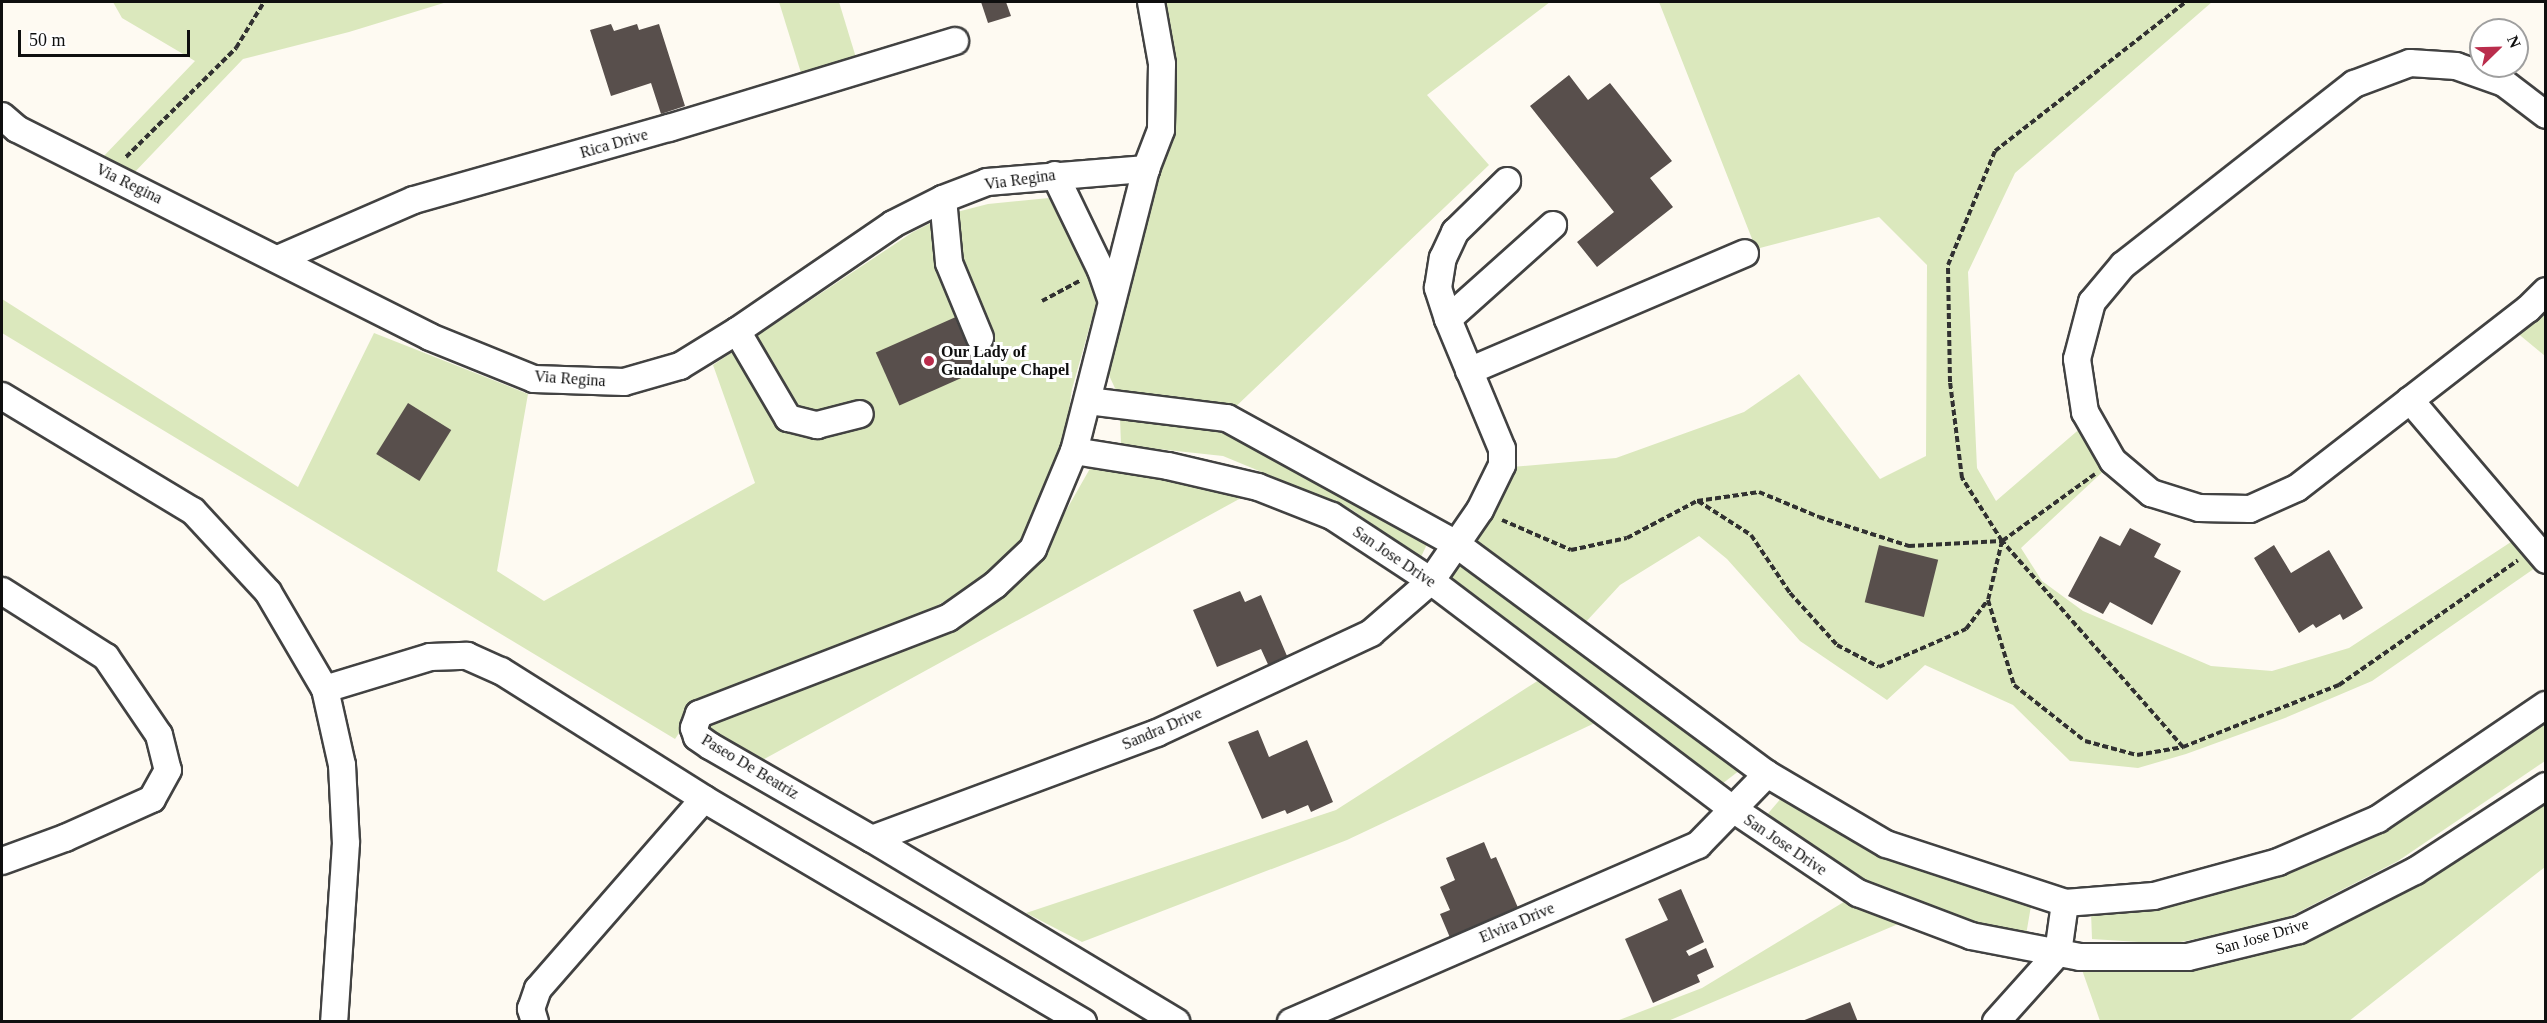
<!DOCTYPE html>
<html>
<head>
<meta charset="utf-8">
<style>
  body { margin:0 }
  #map { position:relative; width:2547px; height:1023px; overflow:hidden; background:#fefaf2; font-family:Georgia,serif }
  div>[style] { position:absolute }
  [style*='--x'] { left:calc(var(--x)*1px); top:calc(var(--y)*1px); width:calc(var(--w)*1px); rotate:calc(var(--a)*1deg) }
  .green>* { inset:0; background:#dbe8bd }
  .building>* { inset:0; background:#584f4c; transform-origin:0 0 }
  .path>* { height:4px; margin-top:-2px; transform-origin:0; background:repeating-linear-gradient(90deg,#313131 0 6px,transparent 0 9px) }
  .roads { filter:drop-shadow(2px 0 #424242) drop-shadow(-2px 0 #424242) drop-shadow(0 2px #424242) drop-shadow(0 -2px #424242) }
  .minor>* { height:26px; margin:-13px; padding:0 13px; transform-origin:13px; border-radius:13px; background:#fff }
  .dots>* { width:16px; height:16px; translate:-50% -50%; box-sizing:border-box; border:3px solid #fff; border-radius:50% }
  span { translate:-50% -50%; white-space:nowrap; text-align:center; line-height:1.15; -webkit-text-stroke:6px #fff; paint-order:stroke }
  .street-label { font-size:16px; color:#0f0f0f }
  .poi-label { font-size:16px; color:#0f0f0f; font-weight:700 }
  .left { translate:0 -50%; text-align:left }
  .frame { position:absolute; inset:0; border:3px solid #0f0f0f; pointer-events:none }
  .north { position:absolute; left:2469px; top:18px; width:60px; height:60px; box-sizing:border-box; background:#fff; border:2px solid #9f9f9f; border-radius:50%; rotate:67deg; font-size:16px; font-weight:700; line-height:24px; text-align:center; color:#0f0f0f }
  .north::after { content:''; display:block; margin:auto; width:21px; height:27px; background:#ba2d4c; clip-path:polygon(50% 0,100% 100%,50% 72%,0 100%) }
  .scale { position:absolute; left:18px; top:30px; width:172px; height:27px; box-sizing:border-box; border:3px solid #0f0f0f; border-top:0; padding-left:8px; font-size:18px; line-height:21px; white-space:nowrap; color:#0f0f0f; -webkit-text-stroke:4px #fff; paint-order:stroke }
</style>
</head>
<body>
<div id="map">
  <div class="green">
    <div style="clip-path:polygon(113px 2px,447px 2px,349px 32px,243px 59px,131px 176px,101px 159px,195px 61px,122px 18px)"></div>
    <div style="clip-path:polygon(779px 2px,839px 2px,857px 61px,802px 76px)"></div>
    <div style="clip-path:polygon(1162px 2px,1550px 2px,1427px 95px,1489px 165px,1228px 414px,1120px 399px,1107px 371px,1158px 169px)"></div>
    <div style="clip-path:polygon(1659px 2px,2212px 2px,2015px 173px,1968px 272px,1977px 468px,1996px 501px,2083px 426px,2111px 464px,2021px 548px,2042px 581px,2083px 611px,2211px 666px,2272px 671px,2349px 648px,2514px 540px,2535px 568px,2372px 681px,2285px 718px,2186px 754px,2138px 768px,2070px 761px,2013px 705px,1925px 665px,1887px 700px,1800px 641px,1727px 559px,1699px 536px,1620px 585px,1583px 625px,1477px 548px,1478px 521px,1500px 468px,1616px 458px,1744px 412px,1799px 374px,1880px 479px,1926px 456px,1927px 265px,1879px 217px,1756px 249px)"></div>
    <div style="clip-path:polygon(1049px 198px,1098px 297px,1072px 389px,1064px 443px,1023px 538px,986px 576px,935px 607px,779px 672px,694px 711px,675px 739px,2px 333px,2px 299px,298px 487px,374px 333px,528px 394px,497px 571px,544px 601px,755px 483px,713px 365px,913px 232px,949px 214px,988px 204px)"></div>
    <div style="clip-path:polygon(2545px 288px,2545px 356px,2504px 322px)"></div>
    <div style="clip-path:polygon(1120px 418px,1226px 431px,1429px 540px,1420px 559px,1351px 509px,1223px 456px,1121px 445px)"></div>
    <div style="clip-path:polygon(1092px 465px,1160px 473px,1241px 498px,757px 763px,728px 751px,705px 727px,710px 716px,945px 628px,1039px 558px)"></div>
    <div style="clip-path:polygon(1461px 562px,1744px 767px,1718px 787px,1447px 579px)"></div>
    <div style="clip-path:polygon(1539px 680px,1599px 721px,1347px 840px,1082px 942px,1026px 913px,1336px 810px)"></div>
    <div style="clip-path:polygon(2545px 711px,2545px 761px,2398px 861px,2277px 923px,2170px 944px,2092px 939px,2091px 912px,2184px 902px,2288px 870px)"></div>
    <div style="clip-path:polygon(1783px 796px,1884px 856px,2031px 906px,2026px 935px,1972px 922px,1875px 890px,1765px 817px)"></div>
    <div style="clip-path:polygon(2545px 796px,2545px 867px,2349px 1021px,2100px 1021px,2081px 967px,2303px 939px)"></div>
    <div style="clip-path:polygon(1852px 897px,1910px 919px,1668px 1021px,1614px 1022px,1702px 988px)"></div>
  </div>
  <div class="building">
    <div style="clip-path:polygon(981px 2px,1006px 2px,1011px 16px,988px 23px)"></div>
    <div style="clip-path:polygon(611px 24px,614px 31px,637px 24px,639px 30px,659px 24px,685px 106px,661px 114px,651px 83px,611px 96px,590px 30px)"></div>
    <div style="clip-path:polygon(1569px 75px,1588px 100px,1610px 83px,1672px 161px,1650px 178px,1673px 207px,1597px 267px,1577px 242px,1614px 212px,1530px 106px)"></div>
    <div style="left:958px;top:316px;width:58px;height:90px;rotate:66deg"></div>
    <div style="left:408px;top:403px;width:51px;height:60px;rotate:32deg"></div>
    <div style="clip-path:polygon(2130px 528px,2161px 544px,2154px 557px,2181px 571px,2152px 625px,2110px 602px,2103px 614px,2068px 596px,2100px 536px,2120px 546px)"></div>
    <div style="left:1879px;top:545px;width:61px;height:59px;rotate:14deg"></div>
    <div style="clip-path:polygon(2274px 545px,2291px 573px,2329px 550px,2363px 608px,2343px 620px,2340px 614px,2316px 628px,2313px 624px,2299px 633px,2254px 558px)"></div>
    <div style="clip-path:polygon(1240px 591px,1245px 602px,1261px 595px,1290px 663px,1271px 671px,1261px 649px,1217px 667px,1193px 610px)"></div>
    <div style="clip-path:polygon(1258px 730px,1269px 757px,1307px 740px,1333px 802px,1311px 812px,1308px 805px,1287px 814px,1285px 810px,1262px 819px,1228px 742px)"></div>
    <div style="clip-path:polygon(1484px 842px,1491px 859px,1496px 857px,1519px 910px,1451px 940px,1440px 914px,1450px 910px,1440px 887px,1455px 880px,1446px 858px)"></div>
    <div style="clip-path:polygon(1681px 889px,1704px 942px,1686px 951px,1689px 956px,1706px 948px,1714px 967px,1697px 975px,1700px 982px,1653px 1003px,1625px 939px,1668px 920px,1658px 899px)"></div>
    <div style="clip-path:polygon(1850px 1002px,1858px 1022px,1802px 1022px,1802px 1021px)"></div>
  </div>
  <div class="path">
    <div style="--x:126;--y:157;--w:155;--a:-44.7"></div>
    <div style="--x:236;--y:48;--w:54;--a:-58.7"></div>
    <div style="--x:1042;--y:301;--w:44;--a:-28.3"></div>
    <div style="--x:2095;--y:474;--w:115;--a:144.2"></div>
    <div style="--x:2002;--y:541;--w:61;--a:103.3"></div>
    <div style="--x:1988;--y:600;--w:89;--a:73"></div>
    <div style="--x:2014;--y:685;--w:90;--a:38.3"></div>
    <div style="--x:2085;--y:741;--w:54;--a:15.1"></div>
    <div style="--x:2137;--y:755;--w:47;--a:-9.9"></div>
    <div style="--x:2183;--y:747;--w:168;--a:-21.7"></div>
    <div style="--x:2339;--y:685;--w:218;--a:-34.9"></div>
    <div style="--x:1698;--y:501;--w:63;--a:32.7"></div>
    <div style="--x:1751;--y:535;--w:70;--a:56.1"></div>
    <div style="--x:1790;--y:593;--w:70;--a:47.9"></div>
    <div style="--x:1837;--y:645;--w:47;--a:27.6"></div>
    <div style="--x:1879;--y:667;--w:95;--a:-23.6"></div>
    <div style="--x:1966;--y:629;--w:36;--a:-53"></div>
    <div style="--x:1502;--y:520;--w:75;--a:23.5"></div>
    <div style="--x:1571;--y:550;--w:57;--a:-12.1"></div>
    <div style="--x:1627;--y:538;--w:79;--a:-27.9"></div>
    <div style="--x:1697;--y:501;--w:63;--a:-8.3"></div>
    <div style="--x:1759;--y:492;--w:65;--a:22.6"></div>
    <div style="--x:1819;--y:517;--w:95;--a:17.9"></div>
    <div style="--x:1909;--y:546;--w:92;--a:-3.1"></div>
    <div style="--x:2183;--y:747;--w:274;--a:-131.3"></div>
    <div style="--x:2002;--y:541;--w:75;--a:-122.4"></div>
    <div style="--x:1962;--y:478;--w:97;--a:-97.1"></div>
    <div style="--x:1950;--y:382;--w:117;--a:-91"></div>
    <div style="--x:1948;--y:265;--w:123;--a:-67.6"></div>
    <div style="--x:1995;--y:151;--w:242;--a:-38"></div>
  </div>
  <div class="roads">
    <div class="minor">
      <div style="--x:1151;--y:2;--w:63;--a:79.9"></div>
      <div style="--x:1162;--y:64;--w:66;--a:90.9"></div>
      <div style="--x:1161;--y:130;--w:42;--a:111"></div>
      <div style="--x:1146;--y:169;--w:291;--a:104.3"></div>
      <div style="--x:1074;--y:451;--w:106;--a:112.7"></div>
      <div style="--x:1033;--y:549;--w:52;--a:136.5"></div>
      <div style="--x:995;--y:585;--w:57;--a:144.9"></div>
      <div style="--x:948;--y:618;--w:267;--a:158.9"></div>
      <div style="--x:699;--y:714;--w:15;--a:110"></div>
      <div style="--x:694;--y:728;--w:9;--a:72"></div>
      <div style="--x:697;--y:737;--w:16;--a:35"></div>
      <div style="--x:710;--y:746;--w:187;--a:29.9"></div>
      <div style="--x:872;--y:839;--w:355;--a:31"></div>
      <div style="--x:2546;--y:115;--w:53;--a:-142.7"></div>
      <div style="--x:2504;--y:83;--w:51;--a:-160.5"></div>
      <div style="--x:2456;--y:66;--w:46;--a:-176.3"></div>
      <div style="--x:2410;--y:63;--w:60;--a:159.4"></div>
      <div style="--x:2354;--y:84;--w:293;--a:141.9"></div>
      <div style="--x:2123;--y:265;--w:48;--a:130"></div>
      <div style="--x:2092;--y:302;--w:59;--a:104.7"></div>
      <div style="--x:2077;--y:359;--w:54;--a:81.4"></div>
      <div style="--x:2085;--y:412;--w:56;--a:60.3"></div>
      <div style="--x:2113;--y:461;--w:50;--a:40.1"></div>
      <div style="--x:2151;--y:493;--w:50;--a:17.4"></div>
      <div style="--x:2199;--y:508;--w:51;--a:1.1"></div>
      <div style="--x:2250;--y:509;--w:51;--a:-24.1"></div>
      <div style="--x:2297;--y:488;--w:292;--a:-37.8"></div>
      <div style="--x:2528;--y:309;--w:25;--a:-45"></div>
      <div style="--x:2;--y:116;--w:20;--a:41"></div>
      <div style="--x:17;--y:129;--w:462;--a:26.7"></div>
      <div style="--x:430;--y:337;--w:112;--a:22"></div>
      <div style="--x:534;--y:379;--w:90;--a:1.9"></div>
      <div style="--x:624;--y:382;--w:58;--a:-15.9"></div>
      <div style="--x:680;--y:366;--w:67;--a:-31.6"></div>
      <div style="--x:737;--y:331;--w:189;--a:-34.4"></div>
      <div style="--x:893;--y:224;--w:56;--a:-26.6"></div>
      <div style="--x:943;--y:199;--w:47;--a:-21.1"></div>
      <div style="--x:987;--y:182;--w:160;--a:-4.7"></div>
      <div style="--x:1055;--y:175;--w:106;--a:64.2"></div>
      <div style="--x:1101;--y:270;--w:31;--a:71"></div>
      <div style="--x:943;--y:199;--w:64;--a:84.6"></div>
      <div style="--x:949;--y:263;--w:81;--a:67.5"></div>
      <div style="--x:278;--y:259;--w:148;--a:-23.5"></div>
      <div style="--x:414;--y:200;--w:265;--a:-15.8"></div>
      <div style="--x:669;--y:128;--w:299;--a:-16.9"></div>
      <div style="--x:1448;--y:319;--w:141;--a:-41.8"></div>
      <div style="--x:737;--y:331;--w:101;--a:59.6"></div>
      <div style="--x:788;--y:418;--w:30;--a:14"></div>
      <div style="--x:817;--y:425;--w:44;--a:-14.3"></div>
      <div style="--x:1469;--y:371;--w:300;--a:-23.1"></div>
      <div style="--x:2;--y:396;--w:223;--a:31.1"></div>
      <div style="--x:193;--y:511;--w:110;--a:47.2"></div>
      <div style="--x:268;--y:592;--w:113;--a:59.6"></div>
      <div style="--x:325;--y:689;--w:78;--a:77.4"></div>
      <div style="--x:342;--y:765;--w:78;--a:87.1"></div>
      <div style="--x:346;--y:843;--w:179;--a:93.8"></div>
      <div style="--x:2410;--y:400;--w:210;--a:49.6"></div>
      <div style="--x:1088;--y:401;--w:140;--a:7"></div>
      <div style="--x:1227;--y:418;--w:261;--a:28.8"></div>
      <div style="--x:1456;--y:544;--w:387;--a:36.5"></div>
      <div style="--x:1767;--y:774;--w:138;--a:30.5"></div>
      <div style="--x:1886;--y:844;--w:188;--a:18.2"></div>
      <div style="--x:2065;--y:903;--w:89;--a:-4.5"></div>
      <div style="--x:2154;--y:896;--w:129;--a:-15.3"></div>
      <div style="--x:2278;--y:862;--w:109;--a:-23.3"></div>
      <div style="--x:2378;--y:819;--w:203;--a:-34.2"></div>
      <div style="--x:1074;--y:451;--w:95;--a:9.1"></div>
      <div style="--x:1168;--y:466;--w:92;--a:13.1"></div>
      <div style="--x:1258;--y:487;--w:79;--a:21.4"></div>
      <div style="--x:1332;--y:516;--w:118;--a:33.3"></div>
      <div style="--x:1431;--y:581;--w:378;--a:37.1"></div>
      <div style="--x:1733;--y:809;--w:151;--a:33.9"></div>
      <div style="--x:1858;--y:893;--w:121;--a:20.8"></div>
      <div style="--x:1971;--y:936;--w:111;--a:10.9"></div>
      <div style="--x:2080;--y:957;--w:108;--a:0"></div>
      <div style="--x:2188;--y:957;--w:114;--a:-13.7"></div>
      <div style="--x:2299;--y:930;--w:130;--a:-27"></div>
      <div style="--x:2415;--y:871;--w:156;--a:-33"></div>
      <div style="--x:2;--y:591;--w:123;--a:32.4"></div>
      <div style="--x:106;--y:657;--w:94;--a:55.8"></div>
      <div style="--x:159;--y:735;--w:36;--a:76"></div>
      <div style="--x:168;--y:770;--w:33;--a:119"></div>
      <div style="--x:152;--y:799;--w:95;--a:155.9"></div>
      <div style="--x:65;--y:838;--w:67;--a:159.9"></div>
      <div style="--x:325;--y:689;--w:110;--a:-16.9"></div>
      <div style="--x:430;--y:657;--w:37;--a:-2"></div>
      <div style="--x:467;--y:656;--w:37;--a:24"></div>
      <div style="--x:501;--y:671;--w:240;--a:32.2"></div>
      <div style="--x:704;--y:799;--w:440;--a:30.5"></div>
      <div style="--x:872;--y:839;--w:304;--a:-20.4"></div>
      <div style="--x:1157;--y:733;--w:236;--a:-25"></div>
      <div style="--x:1371;--y:633;--w:79;--a:-40.9"></div>
      <div style="--x:1431;--y:581;--w:86;--a:-55.4"></div>
      <div style="--x:1480;--y:510;--w:50;--a:-63.9"></div>
      <div style="--x:1502;--y:465;--w:16;--a:-90"></div>
      <div style="--x:1502;--y:449;--w:141;--a:-112.6"></div>
      <div style="--x:1448;--y:319;--w:33;--a:-108"></div>
      <div style="--x:1438;--y:288;--w:30;--a:-81"></div>
      <div style="--x:1443;--y:258;--w:29;--a:-65"></div>
      <div style="--x:1455;--y:232;--w:73;--a:-44.4"></div>
      <div style="--x:535;--y:1022;--w:14;--a:-107"></div>
      <div style="--x:531;--y:1009;--w:21;--a:-71"></div>
      <div style="--x:538;--y:989;--w:252;--a:-48.9"></div>
      <div style="--x:1291;--y:1022;--w:444;--a:-23.5"></div>
      <div style="--x:1698;--y:845;--w:99;--a:-45.8"></div>
      <div style="--x:1996;--y:1022;--w:93;--a:-48.1"></div>
      <div style="--x:2058;--y:953;--w:50;--a:-82"></div>
    </div>
  </div>
  <div class="dots">
    <div style="left:929px;top:361px;background:#ba2d4c"></div>
  </div>
  <div class="street-label">
    <span style="left:614px;top:144px;rotate:-16deg">Rica Drive</span>
    <span style="left:1020px;top:180px;rotate:-8deg">Via Regina</span>
    <span style="left:129px;top:184px;rotate:26deg">Via Regina</span>
    <span style="left:570px;top:379px;rotate:4deg">Via Regina</span>
    <span style="left:1394px;top:557px;rotate:34deg">San Jose Drive</span>
    <span style="left:1162px;top:729px;rotate:-23deg">Sandra Drive</span>
    <span style="left:750px;top:767px;rotate:31deg">Paseo De Beatriz</span>
    <span style="left:1785px;top:845px;rotate:34deg">San Jose Drive</span>
    <span style="left:1517px;top:923px;rotate:-23deg">Elvira Drive</span>
    <span style="left:2262px;top:937px;rotate:-16deg">San Jose Drive</span>
  </div>
  <div class="poi-label">
    <span class="left" style="left:941px;top:361px">Our Lady of<br>Guadalupe Chapel</span>
  </div>
  <div class="frame"></div>
  <div class="north">N</div>
  <div class="scale">50 m</div>
</div>
</body>
</html>
